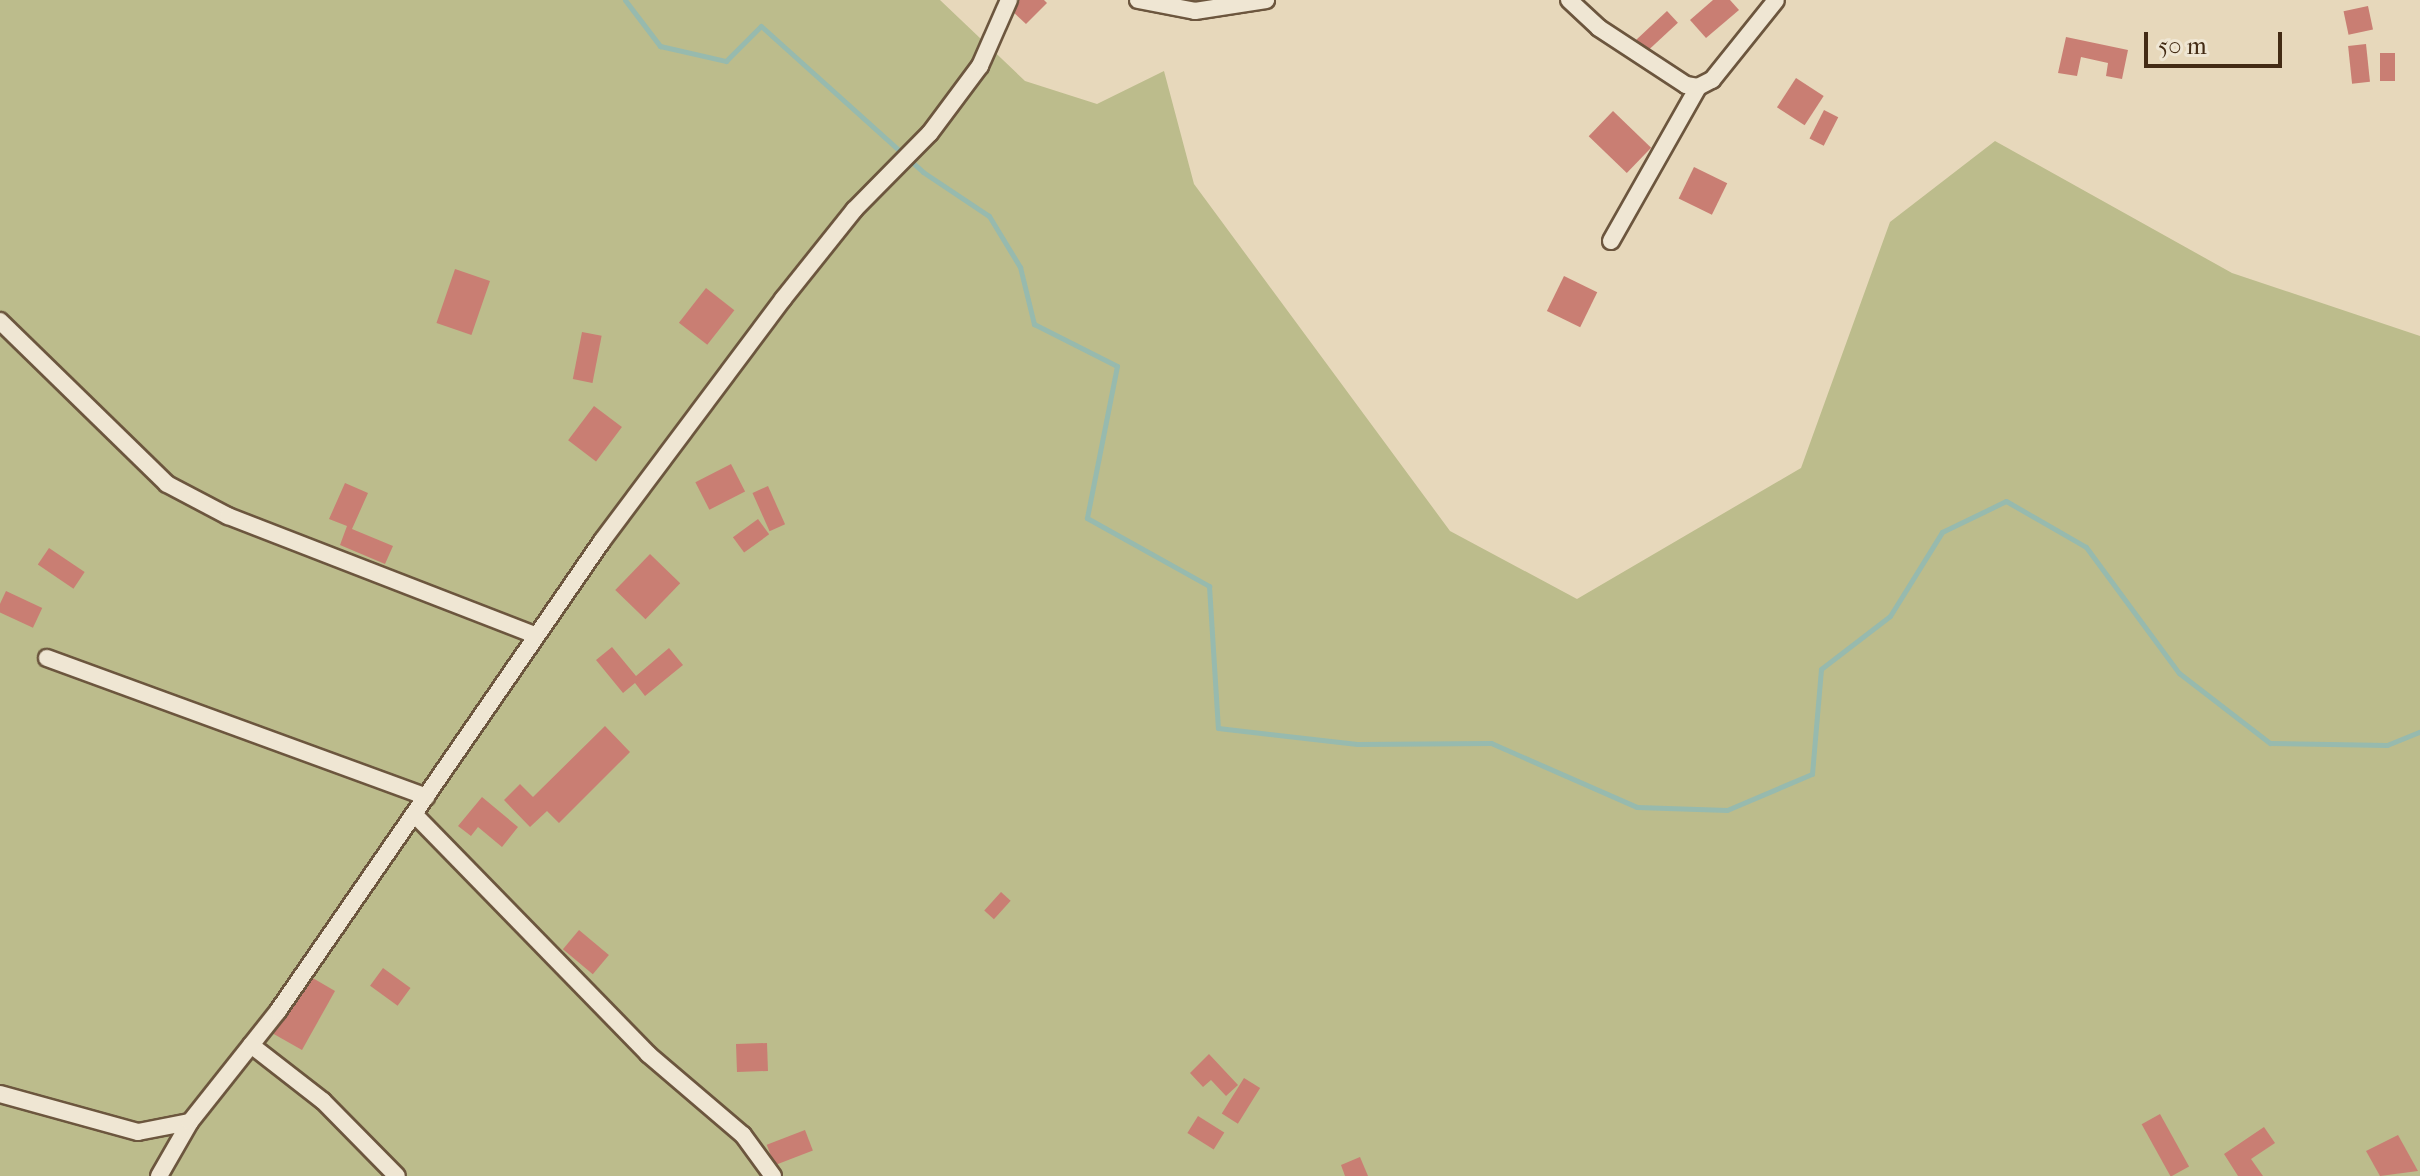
<!DOCTYPE html>
<html>
<head>
<meta charset="utf-8">
<style>
  body { margin:0 }
  #map { position:relative; width:2420px; height:1176px; overflow:hidden; background:#e7d8bb; font-family:"IM FELL French Canon",serif }
  div>[style] { position:absolute }
  [style*='--x'] { left:calc(var(--x)*1px); top:calc(var(--y)*1px); width:calc(var(--w)*1px); rotate:calc(var(--a)*1deg) }
  .green>* { inset:0; background:#bcbc8c }
  .stream>* { height:5px; margin:-2.5px; padding:0 2.5px; transform-origin:2.5px; border-radius:2.5px; background:#97baae }
  .building>* { inset:0; background:#c97e73; transform-origin:0 0 }
  .roads { filter:drop-shadow(2px 0 #6c563e) drop-shadow(-2px 0 #6c563e) drop-shadow(0 2px #6c563e) drop-shadow(0 -2px #6c563e) }
  .minor>* { height:16px; margin:-8px; padding:0 8px; transform-origin:8px; border-radius:8px; background:#efe6d3 }
  span { translate:-50% -50%; white-space:nowrap; text-align:center; line-height:1.15; -webkit-text-stroke:6px #efe6d3; paint-order:stroke }
  .scale { position:absolute; left:2144px; top:32px; width:138px; height:36px; box-sizing:border-box; border:4px solid #432b14; border-top:0; padding-left:10px; font-size:24px; line-height:28px; white-space:nowrap; color:#432b14; -webkit-text-stroke:6px #efe6d3; paint-order:stroke }
</style>
</head>
<body>
<div id="map">
  <div class="green">
    <div style="clip-path:polygon(0 0,940px 0,1025px 81px,1097px 104px,1164px 71px,1194px 184px,1450px 531px,1577px 599px,1801px 468px,1890px 222px,1995px 141px,2232px 273px,2420px 336px,2420px 1176px,0 1176px)"></div>
  </div>
  <div class="stream">
    <div style="--x:625;--y:0;--w:58;--a:52.7"></div>
    <div style="--x:660;--y:46;--w:68;--a:12.8"></div>
    <div style="--x:726;--y:61;--w:49;--a:-45"></div>
    <div style="--x:761;--y:26;--w:218;--a:42"></div>
    <div style="--x:923;--y:172;--w:79;--a:33.7"></div>
    <div style="--x:989;--y:216;--w:60;--a:58.7"></div>
    <div style="--x:1020;--y:267;--w:59;--a:76.2"></div>
    <div style="--x:1034;--y:324;--w:93;--a:26.8"></div>
    <div style="--x:1117;--y:366;--w:155;--a:101.2"></div>
    <div style="--x:1087;--y:518;--w:140;--a:29.1"></div>
    <div style="--x:1209;--y:586;--w:142;--a:86.4"></div>
    <div style="--x:1218;--y:728;--w:140;--a:6.6"></div>
    <div style="--x:1357;--y:744;--w:134;--a:-0.4"></div>
    <div style="--x:1491;--y:743;--w:159;--a:23.7"></div>
    <div style="--x:1637;--y:807;--w:90;--a:1.9"></div>
    <div style="--x:1727;--y:810;--w:92;--a:-23"></div>
    <div style="--x:1812;--y:774;--w:105;--a:-85.1"></div>
    <div style="--x:1821;--y:669;--w:87;--a:-37.5"></div>
    <div style="--x:1890;--y:616;--w:99;--a:-58.2"></div>
    <div style="--x:1942;--y:532;--w:71;--a:-25.8"></div>
    <div style="--x:2006;--y:501;--w:92;--a:29.9"></div>
    <div style="--x:2086;--y:547;--w:157;--a:53.6"></div>
    <div style="--x:2179;--y:673;--w:115;--a:37.6"></div>
    <div style="--x:2270;--y:743;--w:117;--a:1"></div>
    <div style="--x:2387;--y:745;--w:35;--a:-22"></div>
  </div>
  <div class="building">
    <div style="clip-path:polygon(1019px 0,1044px 0,1047px 3px,1026px 24px,1010px 9px)"></div>
    <div style="clip-path:polygon(1713px 0,1730px 0,1739px 10px,1706px 38px,1690px 20px)"></div>
    <div style="left:2368px;top:6px;width:24px;height:25px;rotate:78deg"></div>
    <div style="left:1667px;top:11px;width:16px;height:42px;rotate:47deg"></div>
    <div style="clip-path:polygon(2066px 37px,2128px 50px,2122px 79px,2106px 76px,2108px 63px,2081px 57px,2077px 76px,2058px 73px)"></div>
    <div style="left:2366px;top:44px;width:38px;height:18px;rotate:84deg"></div>
    <div style="left:2380px;top:53px;width:15px;height:28px"></div>
    <div style="left:1796px;top:78px;width:33px;height:35px;rotate:33deg"></div>
    <div style="left:1824px;top:110px;width:16px;height:32px;rotate:27deg"></div>
    <div style="left:1613px;top:111px;width:53px;height:35px;rotate:44deg"></div>
    <div style="left:1694px;top:167px;width:37px;height:35px;rotate:26deg"></div>
    <div style="left:455px;top:269px;width:37px;height:57px;rotate:19deg"></div>
    <div style="left:1564px;top:276px;width:37px;height:39px;rotate:26deg"></div>
    <div style="left:706px;top:288px;width:36px;height:44px;rotate:38deg"></div>
    <div style="left:582px;top:332px;width:20px;height:48px;rotate:11deg"></div>
    <div style="left:594px;top:406px;width:35px;height:43px;rotate:37deg"></div>
    <div style="left:731px;top:464px;width:31px;height:40px;rotate:63deg"></div>
    <div style="clip-path:polygon(345px 483px,368px 493px,352px 529px,393px 546px,385px 564px,340px 545px,347px 526px,329px 519px)"></div>
    <div style="left:768px;top:486px;width:42px;height:17px;rotate:66deg"></div>
    <div style="left:758px;top:519px;width:19px;height:31px;rotate:54deg"></div>
    <div style="left:49px;top:548px;width:43px;height:20px;rotate:34deg"></div>
    <div style="left:650px;top:554px;width:42px;height:50px;rotate:44deg"></div>
    <div style="left:6px;top:591px;width:40px;height:22px;rotate:25deg"></div>
    <div style="clip-path:polygon(612px 647px,636px 676px,669px 648px,683px 665px,645px 696px,635px 683px,623px 693px,596px 660px)"></div>
    <div style="clip-path:polygon(605px 726px,630px 752px,559px 823px,547px 811px,530px 827px,504px 800px,520px 784px,533px 797px)"></div>
    <div style="clip-path:polygon(482px 797px,518px 827px,502px 847px,478px 827px,471px 836px,458px 826px)"></div>
    <div style="left:1001px;top:892px;width:13px;height:25px;rotate:42deg"></div>
    <div style="left:579px;top:930px;width:39px;height:25px;rotate:40deg"></div>
    <div style="left:383px;top:968px;width:34px;height:22px;rotate:36deg"></div>
    <div style="clip-path:polygon(311px 977px,335px 991px,302px 1050px,272px 1033px)"></div>
    <div style="left:767px;top:1043px;width:28px;height:31px;rotate:88deg"></div>
    <div style="clip-path:polygon(1209px 1054px,1238px 1085px,1226px 1096px,1211px 1080px,1203px 1087px,1190px 1073px)"></div>
    <div style="left:1244px;top:1078px;width:19px;height:42px;rotate:32deg"></div>
    <div style="left:2160px;top:1114px;width:60px;height:21px;rotate:61deg"></div>
    <div style="left:1198px;top:1116px;width:31px;height:20px;rotate:32deg"></div>
    <div style="clip-path:polygon(2264px 1127px,2275px 1143px,2251px 1159px,2263px 1176px,2238px 1176px,2224px 1154px)"></div>
    <div style="left:805px;top:1130px;width:22px;height:41px;rotate:69deg"></div>
    <div style="clip-path:polygon(2398px 1135px,2418px 1171px,2380px 1176px,2366px 1151px)"></div>
    <div style="clip-path:polygon(1360px 1157px,1368px 1176px,1345px 1176px,1341px 1165px)"></div>
  </div>
  <div class="roads">
    <div class="minor">
      <div style="--x:1138;--y:0;--w:58;--a:10.9"></div>
      <div style="--x:1195;--y:11;--w:72;--a:-8.8"></div>
      <div style="--x:1569;--y:0;--w:41;--a:43"></div>
      <div style="--x:1599;--y:28;--w:104;--a:33.2"></div>
      <div style="--x:1686;--y:85;--w:12;--a:9"></div>
      <div style="--x:1611;--y:241;--w:177;--a:-60.5"></div>
      <div style="--x:1698;--y:87;--w:16;--a:-27"></div>
      <div style="--x:1712;--y:80;--w:102;--a:-51.3"></div>
      <div style="--x:0;--y:321;--w:233;--a:44.3"></div>
      <div style="--x:167;--y:484;--w:69;--a:27.7"></div>
      <div style="--x:228;--y:516;--w:329;--a:21.2"></div>
      <div style="--x:47;--y:658;--w:404;--a:20.1"></div>
      <div style="--x:415;--y:815;--w:334;--a:45.7"></div>
      <div style="--x:648;--y:1054;--w:125;--a:40.5"></div>
      <div style="--x:743;--y:1135;--w:51;--a:53.8"></div>
      <div style="--x:251;--y:1045;--w:91;--a:37.9"></div>
      <div style="--x:323;--y:1101;--w:105;--a:45.4"></div>
      <div style="--x:0;--y:1094;--w:143;--a:15.4"></div>
      <div style="--x:138;--y:1132;--w:53;--a:-10.9"></div>
      <div style="--x:159;--y:1176;--w:62;--a:-60.1"></div>
      <div style="--x:190;--y:1122;--w:142;--a:-51.6"></div>
      <div style="--x:278;--y:1011;--w:571;--a:-55.42"></div>
      <div style="--x:602;--y:541;--w:302;--a:-53.2"></div>
      <div style="--x:783;--y:299;--w:114;--a:-51.4"></div>
      <div style="--x:854;--y:210;--w:108;--a:-45.4"></div>
      <div style="--x:930;--y:133;--w:84;--a:-53.3"></div>
      <div style="--x:980;--y:66;--w:72;--a:-66.3"></div>
    </div>
  </div>
  <div class="scale">50 m</div>
</div>
</body>
</html>
